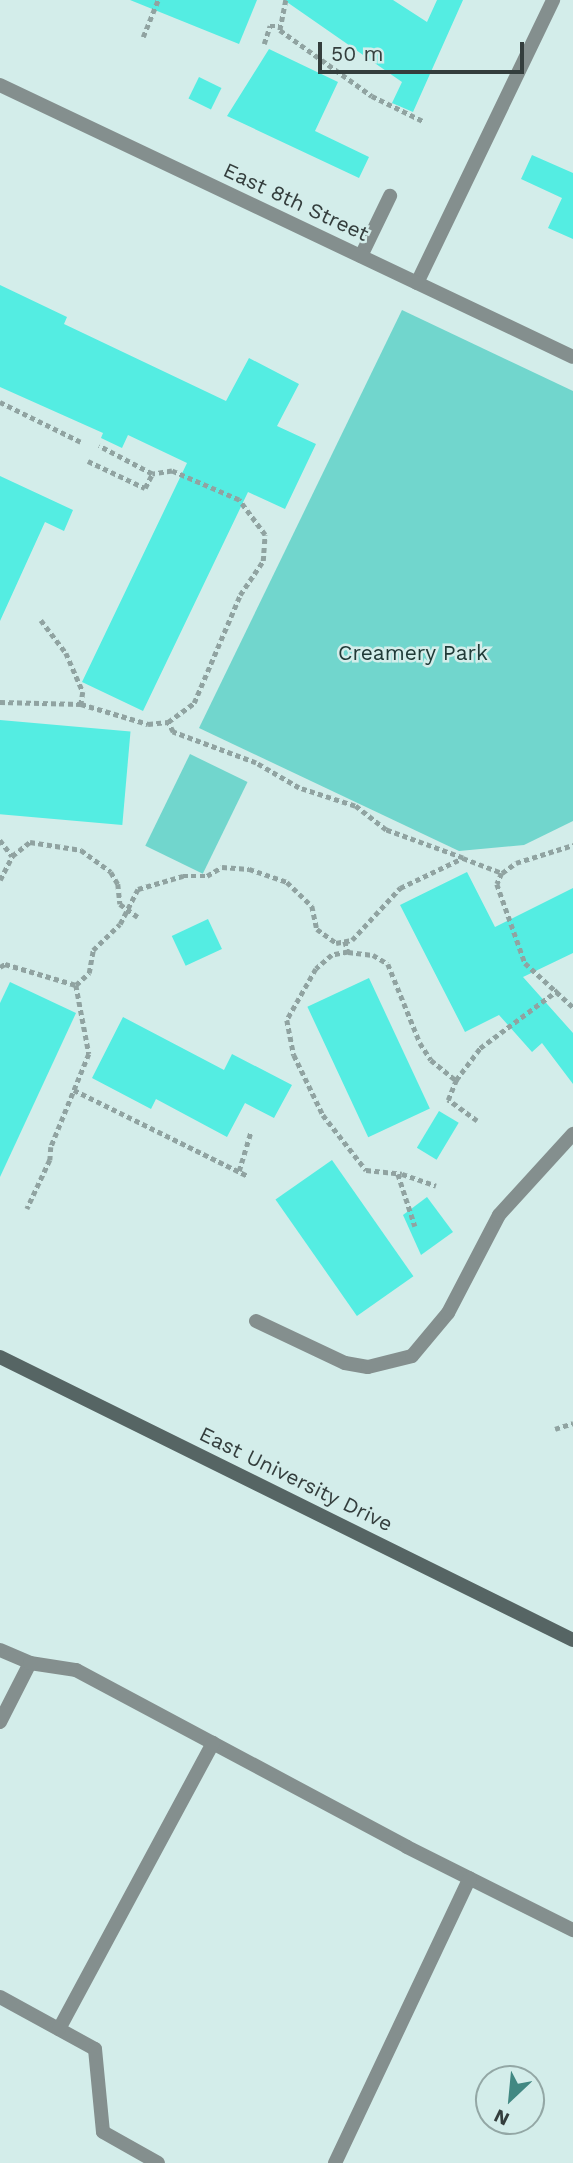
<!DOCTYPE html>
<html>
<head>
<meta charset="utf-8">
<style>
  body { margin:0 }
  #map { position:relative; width:573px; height:2163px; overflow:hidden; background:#d3edea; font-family:"Work Sans",sans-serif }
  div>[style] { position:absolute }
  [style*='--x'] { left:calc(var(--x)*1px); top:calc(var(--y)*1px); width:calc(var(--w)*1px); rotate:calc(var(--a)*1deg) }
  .green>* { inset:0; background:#71d6cd; transform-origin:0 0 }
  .building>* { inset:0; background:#54ede2; transform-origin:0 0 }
  .path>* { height:4.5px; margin-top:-2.25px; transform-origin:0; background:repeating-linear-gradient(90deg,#90a3a1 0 5px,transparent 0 8.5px) }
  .service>* { height:14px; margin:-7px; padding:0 7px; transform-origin:7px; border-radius:7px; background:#848f8e }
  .tertiary>* { height:14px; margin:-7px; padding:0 7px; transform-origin:7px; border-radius:7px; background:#848f8e }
  .secondary>* { height:14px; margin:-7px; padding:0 7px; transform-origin:7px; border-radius:7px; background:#566564 }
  span { translate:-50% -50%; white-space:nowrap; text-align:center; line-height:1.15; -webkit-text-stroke:5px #d3edea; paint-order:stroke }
  .street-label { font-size:21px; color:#343e3d }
  .park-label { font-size:21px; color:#203a37 }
  .north { position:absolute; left:475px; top:2065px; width:70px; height:70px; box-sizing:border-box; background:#d3edea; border:2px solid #93a7a5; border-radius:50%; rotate:206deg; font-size:19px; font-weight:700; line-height:28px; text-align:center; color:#343e3d }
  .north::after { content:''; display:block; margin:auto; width:24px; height:32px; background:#418882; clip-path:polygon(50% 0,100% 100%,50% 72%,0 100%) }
  .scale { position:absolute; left:318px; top:42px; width:206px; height:32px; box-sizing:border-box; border:4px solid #343e3d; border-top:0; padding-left:9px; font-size:21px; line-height:24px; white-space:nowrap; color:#343e3d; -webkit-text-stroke:5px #d3edea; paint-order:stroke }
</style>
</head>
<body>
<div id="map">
  <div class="green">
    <div style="clip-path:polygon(402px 310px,573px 391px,573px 821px,524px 845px,459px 851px,199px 728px)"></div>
    <div style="left:190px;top:754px;width:64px;height:102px;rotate:26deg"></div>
  </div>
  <div class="building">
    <div style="clip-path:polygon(130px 0,257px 0,239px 44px)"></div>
    <div style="clip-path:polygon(284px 0,393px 0,427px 22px,437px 0,463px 0,413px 112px,392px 103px,402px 82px)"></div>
    <div style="clip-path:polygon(269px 49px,338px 82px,315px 131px,369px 157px,359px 178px,227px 116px)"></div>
    <div style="left:199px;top:77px;width:25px;height:24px;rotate:26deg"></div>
    <div style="clip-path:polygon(532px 155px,573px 173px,573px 239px,548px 228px,562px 198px,521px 179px)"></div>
    <div style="clip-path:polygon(0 285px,67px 317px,64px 324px,226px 401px,249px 358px,299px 384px,277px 426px,316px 444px,285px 509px,248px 492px,143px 711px,82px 682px,187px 463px,128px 435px,122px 448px,101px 438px,103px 433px,0 387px)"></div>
    <div style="clip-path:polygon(0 476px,73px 510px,64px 531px,45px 522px,0 621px)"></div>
    <div style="left:0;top:720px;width:131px;height:94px;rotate:5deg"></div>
    <div style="clip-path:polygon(467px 872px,495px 927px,573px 888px,573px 953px,523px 977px,573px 1033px,573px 1084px,542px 1043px,532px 1052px,499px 1015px,465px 1032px,400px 905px)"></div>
    <div style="left:208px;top:919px;width:33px;height:40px;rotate:65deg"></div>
    <div style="left:369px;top:978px;width:144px;height:68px;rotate:65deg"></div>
    <div style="clip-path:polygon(10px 982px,76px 1013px,0 1177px,0 1003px)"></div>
    <div style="clip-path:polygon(123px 1017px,224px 1070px,232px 1054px,292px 1085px,274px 1118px,245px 1103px,227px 1137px,156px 1099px,151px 1109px,92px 1078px)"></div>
    <div style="left:439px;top:1111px;width:23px;height:43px;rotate:31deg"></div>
    <div style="left:332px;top:1160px;width:142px;height:69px;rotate:55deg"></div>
    <div style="clip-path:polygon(427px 1197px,453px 1232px,421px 1255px,403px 1215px)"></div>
  </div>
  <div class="path">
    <div style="--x:286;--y:0;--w:31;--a:101"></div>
    <div style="--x:280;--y:30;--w:113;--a:35.7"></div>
    <div style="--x:372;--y:96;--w:59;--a:26.1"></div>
    <div style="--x:143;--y:37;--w:40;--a:-68"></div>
    <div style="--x:264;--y:44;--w:19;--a:-72"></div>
    <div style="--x:270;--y:26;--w:9;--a:0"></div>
    <div style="--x:0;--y:402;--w:90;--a:26.3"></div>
    <div style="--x:88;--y:461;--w:63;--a:25.3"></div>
    <div style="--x:145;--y:488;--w:16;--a:-63"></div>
    <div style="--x:152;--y:474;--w:60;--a:-152.2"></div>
    <div style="--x:41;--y:620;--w:41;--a:52.9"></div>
    <div style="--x:66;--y:653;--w:43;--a:66.4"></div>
    <div style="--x:83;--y:692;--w:12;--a:99"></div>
    <div style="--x:81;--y:704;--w:70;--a:16.6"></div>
    <div style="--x:148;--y:724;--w:20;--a:-6"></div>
    <div style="--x:168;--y:722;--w:32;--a:-36"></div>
    <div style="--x:194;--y:703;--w:117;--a:-66.9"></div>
    <div style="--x:240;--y:595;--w:41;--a:-55.9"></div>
    <div style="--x:263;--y:561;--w:26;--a:-86"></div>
    <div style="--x:265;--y:535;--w:44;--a:-126.6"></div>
    <div style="--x:239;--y:500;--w:73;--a:-156.6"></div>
    <div style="--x:172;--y:471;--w:20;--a:171"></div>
    <div style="--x:0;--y:702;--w:81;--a:1.4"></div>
    <div style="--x:0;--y:840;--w:20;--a:53"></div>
    <div style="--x:463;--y:858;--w:42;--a:21"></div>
    <div style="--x:502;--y:873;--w:17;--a:-36"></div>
    <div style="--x:516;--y:863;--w:60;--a:-17.5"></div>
    <div style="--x:502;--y:873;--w:12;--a:114"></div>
    <div style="--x:497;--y:884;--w:84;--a:70.5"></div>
    <div style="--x:525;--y:963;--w:65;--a:42.5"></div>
    <div style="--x:0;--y:880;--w:27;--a:-63"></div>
    <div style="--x:12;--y:856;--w:23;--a:-38"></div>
    <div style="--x:30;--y:842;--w:52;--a:8.9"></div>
    <div style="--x:81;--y:850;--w:37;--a:36"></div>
    <div style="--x:111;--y:872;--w:14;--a:60"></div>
    <div style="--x:118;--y:884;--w:20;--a:84"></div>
    <div style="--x:120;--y:904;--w:22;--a:36"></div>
    <div style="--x:345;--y:941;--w:11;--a:75"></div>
    <div style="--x:348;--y:952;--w:25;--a:7"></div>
    <div style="--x:373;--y:955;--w:17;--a:31"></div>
    <div style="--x:388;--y:964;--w:85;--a:67.9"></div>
    <div style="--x:420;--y:1043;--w:20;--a:57"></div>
    <div style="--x:431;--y:1060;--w:32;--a:39"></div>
    <div style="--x:348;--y:952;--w:16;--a:169"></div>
    <div style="--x:332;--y:955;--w:21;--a:139"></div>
    <div style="--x:316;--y:969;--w:59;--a:119.6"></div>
    <div style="--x:287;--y:1020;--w:36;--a:79"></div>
    <div style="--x:294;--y:1055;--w:67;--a:64.2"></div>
    <div style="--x:323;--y:1115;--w:70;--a:52"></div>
    <div style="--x:366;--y:1170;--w:36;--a:6"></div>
    <div style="--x:402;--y:1174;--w:36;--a:19"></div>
    <div style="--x:0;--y:967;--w:6;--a:-31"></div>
    <div style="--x:5;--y:964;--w:74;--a:16.5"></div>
    <div style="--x:76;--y:985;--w:70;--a:79.3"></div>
    <div style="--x:89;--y:1054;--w:100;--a:112.2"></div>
    <div style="--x:51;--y:1147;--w:13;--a:94"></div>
    <div style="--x:50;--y:1160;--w:54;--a:115.1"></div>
    <div style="--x:76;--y:985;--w:18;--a:-43"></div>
    <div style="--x:89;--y:973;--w:23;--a:-80"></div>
    <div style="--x:93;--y:950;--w:37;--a:-44"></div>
    <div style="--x:120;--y:924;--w:39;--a:-63"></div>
    <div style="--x:138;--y:889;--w:47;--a:-16.1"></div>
    <div style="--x:183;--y:876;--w:24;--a:0"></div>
    <div style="--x:207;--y:876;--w:17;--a:-31"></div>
    <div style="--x:222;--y:867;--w:27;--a:4"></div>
    <div style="--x:249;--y:869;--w:40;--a:18.9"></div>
    <div style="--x:287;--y:882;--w:35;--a:44"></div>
    <div style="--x:312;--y:906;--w:24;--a:78"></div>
    <div style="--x:317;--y:929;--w:24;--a:36"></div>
    <div style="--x:336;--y:943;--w:16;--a:-11"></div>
    <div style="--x:352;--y:940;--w:71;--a:-47.3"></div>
    <div style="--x:400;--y:888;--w:70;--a:-25.5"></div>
    <div style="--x:463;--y:858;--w:82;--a:-160"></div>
    <div style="--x:386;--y:830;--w:39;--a:-142"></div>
    <div style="--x:355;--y:806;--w:59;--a:-162.2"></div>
    <div style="--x:299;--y:788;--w:50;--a:-149.8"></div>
    <div style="--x:256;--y:763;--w:89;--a:-159.5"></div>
    <div style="--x:173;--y:732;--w:11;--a:-117"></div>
    <div style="--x:74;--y:1090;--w:194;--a:26.3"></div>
    <div style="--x:477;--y:1121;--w:36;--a:-144"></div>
    <div style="--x:448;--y:1100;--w:22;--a:-68"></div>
    <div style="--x:456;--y:1080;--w:40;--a:-53"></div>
    <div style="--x:480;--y:1048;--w:97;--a:-36.6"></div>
    <div style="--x:239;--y:1171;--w:42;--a:-73.3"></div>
    <div style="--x:398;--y:1174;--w:55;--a:71.9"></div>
    <div style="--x:555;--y:1429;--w:19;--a:-18"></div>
  </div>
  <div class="service">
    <div style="--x:361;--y:256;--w:67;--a:-64.2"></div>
    <div style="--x:417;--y:283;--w:314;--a:-64.3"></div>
    <div style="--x:256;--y:1321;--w:98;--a:25.3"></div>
    <div style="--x:345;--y:1363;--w:23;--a:10"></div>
    <div style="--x:368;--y:1367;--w:45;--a:-14"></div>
    <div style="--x:412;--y:1356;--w:56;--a:-50.1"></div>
    <div style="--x:448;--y:1313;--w:110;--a:-62.5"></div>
    <div style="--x:499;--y:1215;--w:110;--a:-47.6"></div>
    <div style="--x:0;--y:1650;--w:33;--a:23"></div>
    <div style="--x:0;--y:1722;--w:66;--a:-63"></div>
    <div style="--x:30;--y:1663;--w:47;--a:8.7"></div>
    <div style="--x:76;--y:1670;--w:375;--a:28.1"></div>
    <div style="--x:407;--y:1847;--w:186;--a:26.6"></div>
    <div style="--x:0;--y:1997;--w:108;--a:28.7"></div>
    <div style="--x:95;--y:2049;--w:83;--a:84.5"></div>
    <div style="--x:103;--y:2132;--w:63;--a:29.4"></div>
    <div style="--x:59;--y:2029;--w:325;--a:-61.7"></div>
    <div style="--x:335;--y:2163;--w:315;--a:-64.7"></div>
  </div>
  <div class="tertiary">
    <div style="--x:0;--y:85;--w:634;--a:25.39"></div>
  </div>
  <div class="secondary">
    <div style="--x:0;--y:1357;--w:639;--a:26.28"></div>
  </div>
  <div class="street-label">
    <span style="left:296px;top:202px;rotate:25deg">East 8th Street</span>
    <span style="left:296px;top:1479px;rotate:26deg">East University Drive</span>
  </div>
  <div class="park-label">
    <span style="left:413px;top:653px">Creamery Park</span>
  </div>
  <div class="north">N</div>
  <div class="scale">50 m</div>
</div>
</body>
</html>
